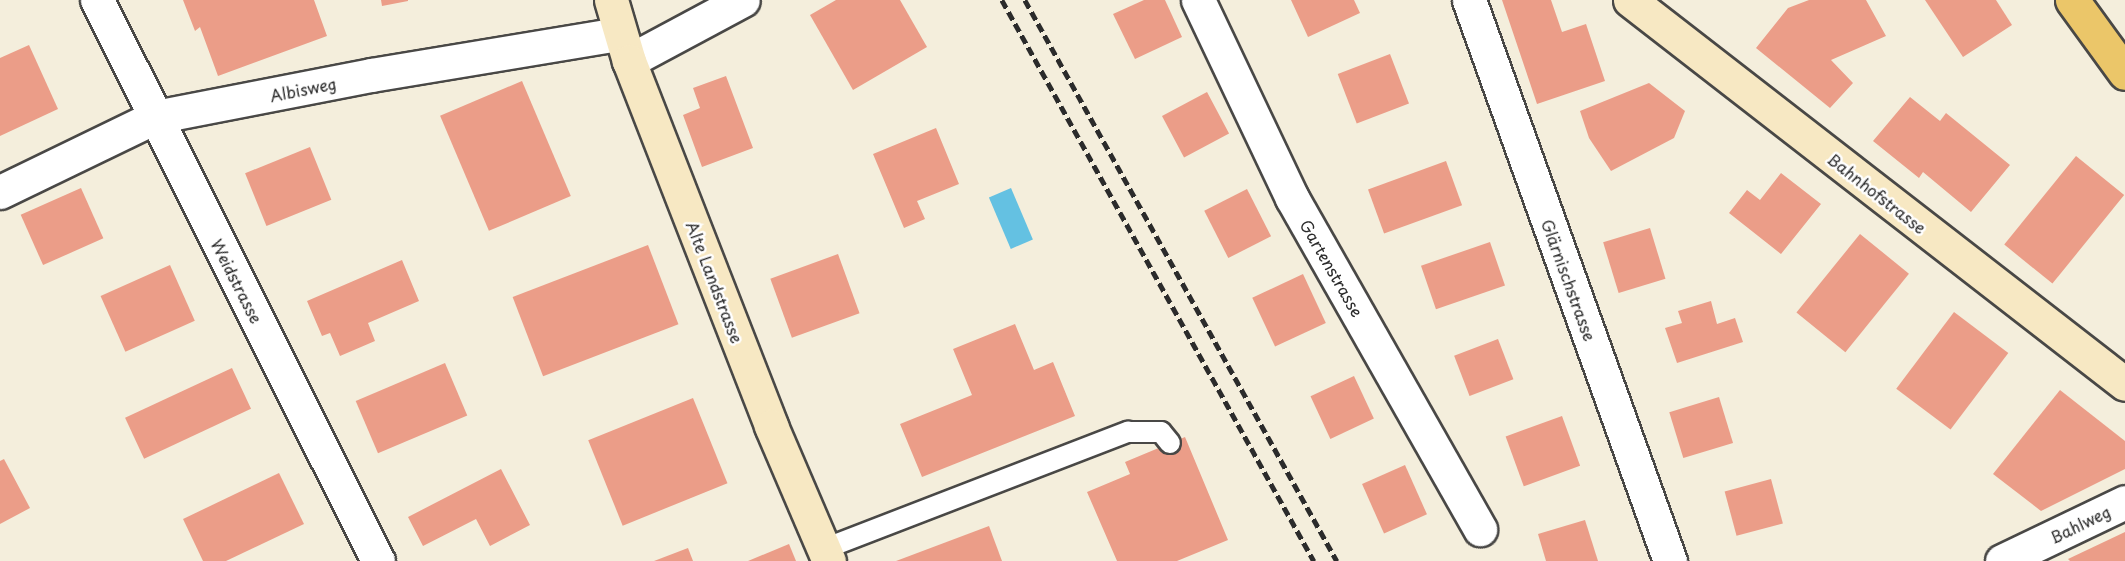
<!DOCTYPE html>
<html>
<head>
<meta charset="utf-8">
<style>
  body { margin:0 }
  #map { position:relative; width:2125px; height:561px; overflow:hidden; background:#f4eedc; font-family:"Playpen Sans",sans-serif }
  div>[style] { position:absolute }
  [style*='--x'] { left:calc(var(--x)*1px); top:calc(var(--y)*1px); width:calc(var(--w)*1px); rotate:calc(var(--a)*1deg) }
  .water>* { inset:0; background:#64c1e2; transform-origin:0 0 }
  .building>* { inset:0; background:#eb9d88; transform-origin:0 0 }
  .roads { filter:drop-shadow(2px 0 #494846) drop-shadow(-2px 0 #494846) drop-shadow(0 2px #494846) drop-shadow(0 -2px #494846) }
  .lane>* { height:20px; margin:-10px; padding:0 10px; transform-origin:10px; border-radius:10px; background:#fff }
  .street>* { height:33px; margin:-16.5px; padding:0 16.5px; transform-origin:16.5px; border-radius:16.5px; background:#fff }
  .secondary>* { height:33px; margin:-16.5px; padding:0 16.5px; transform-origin:16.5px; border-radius:16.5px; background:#f7e8c3 }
  .primary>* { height:33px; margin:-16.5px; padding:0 16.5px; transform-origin:16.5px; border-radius:16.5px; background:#ebc669 }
  .rail>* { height:4.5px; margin-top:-2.25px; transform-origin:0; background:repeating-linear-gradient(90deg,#2b2b2b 0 9px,transparent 0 13.5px) }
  span { translate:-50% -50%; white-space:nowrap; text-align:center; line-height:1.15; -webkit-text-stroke:5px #fff; paint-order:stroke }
  .street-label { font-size:16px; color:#2b2b2b }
</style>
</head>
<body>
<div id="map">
  <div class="water">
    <div style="left:1011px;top:188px;width:56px;height:24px;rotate:67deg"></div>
  </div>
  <div class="building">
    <div style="clip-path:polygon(183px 0,314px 0,327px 36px,218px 76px,200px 27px,195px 31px)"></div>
    <div style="clip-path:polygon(381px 0,408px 0,408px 1px,382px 6px)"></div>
    <div style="clip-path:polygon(836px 0,900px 0,927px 47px,853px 90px,810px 15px)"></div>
    <div style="clip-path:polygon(1144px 0,1165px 0,1182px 37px,1135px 59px,1113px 14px)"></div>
    <div style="clip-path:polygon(1291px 0,1354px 0,1360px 13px,1308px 37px)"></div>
    <div style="clip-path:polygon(1502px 0,1551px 0,1562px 32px,1586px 24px,1605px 81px,1537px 104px)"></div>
    <div style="clip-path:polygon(1809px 0,1866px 0,1886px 36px,1831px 60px,1853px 83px,1830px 108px,1756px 48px,1788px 8px)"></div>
    <div style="clip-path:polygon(1925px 0,1996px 0,2012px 25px,1963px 57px)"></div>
    <div style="clip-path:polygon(29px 45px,58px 109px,0 136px,0 58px)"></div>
    <div style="left:1390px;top:54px;width:53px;height:56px;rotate:69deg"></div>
    <div style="clip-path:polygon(726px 76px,753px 148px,702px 167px,683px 115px,700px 108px,693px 88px)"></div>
    <div style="left:522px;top:81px;width:125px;height:89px;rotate:67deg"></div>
    <div style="clip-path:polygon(1649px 83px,1685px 111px,1674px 138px,1611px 171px,1589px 138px,1580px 111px)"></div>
    <div style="left:1207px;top:92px;width:47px;height:51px;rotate:62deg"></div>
    <div style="clip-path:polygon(1910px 97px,1940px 121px,1946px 113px,2010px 165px,1971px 212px,1923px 172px,1919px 178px,1873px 141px)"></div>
    <div style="clip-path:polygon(936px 128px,959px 184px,917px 201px,925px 219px,904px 228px,873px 154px)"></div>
    <div style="left:310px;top:147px;width:57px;height:70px;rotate:68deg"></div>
    <div style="left:2076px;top:156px;width:62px;height:114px;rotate:39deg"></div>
    <div style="left:1446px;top:161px;width:47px;height:83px;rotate:70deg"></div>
    <div style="clip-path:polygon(1781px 173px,1821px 204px,1781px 254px,1729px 213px,1747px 190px,1760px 200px)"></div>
    <div style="left:81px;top:188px;width:55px;height:66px;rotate:66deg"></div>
    <div style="left:1247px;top:189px;width:53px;height:48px;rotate:63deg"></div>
    <div style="left:1650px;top:228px;width:53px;height:49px;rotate:73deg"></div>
    <div style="left:1860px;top:234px;width:63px;height:101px;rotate:39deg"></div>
    <div style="left:1490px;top:242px;width:46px;height:73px;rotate:71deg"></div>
    <div style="left:648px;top:245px;width:85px;height:145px;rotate:69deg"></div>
    <div style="left:838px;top:254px;width:63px;height:72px;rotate:70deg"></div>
    <div style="clip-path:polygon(402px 260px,419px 301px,368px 323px,375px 341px,340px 356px,330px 333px,322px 336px,307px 301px)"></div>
    <div style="left:170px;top:265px;width:61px;height:76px;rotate:66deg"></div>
    <div style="left:1303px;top:274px;width:54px;height:56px;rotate:65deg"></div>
    <div style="clip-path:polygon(1711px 301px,1717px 324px,1735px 318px,1743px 342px,1677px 363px,1665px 328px,1682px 323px,1678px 311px)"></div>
    <div style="left:1954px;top:312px;width:68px;height:96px;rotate:37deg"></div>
    <div style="clip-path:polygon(1015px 324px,1034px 370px,1053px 362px,1075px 416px,922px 477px,900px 424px,972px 395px,953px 349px)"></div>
    <div style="left:1498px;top:339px;width:43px;height:47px;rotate:69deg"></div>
    <div style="left:445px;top:363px;width:57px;height:97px;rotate:67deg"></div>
    <div style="left:232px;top:368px;width:45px;height:118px;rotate:65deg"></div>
    <div style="left:1354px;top:376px;width:47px;height:48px;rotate:65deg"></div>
    <div style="clip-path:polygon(2060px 390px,2125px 441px,2125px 469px,2041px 511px,1993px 474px)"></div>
    <div style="left:1719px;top:397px;width:48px;height:52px;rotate:73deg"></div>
    <div style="left:693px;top:398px;width:92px;height:113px;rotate:68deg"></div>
    <div style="left:1562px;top:416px;width:53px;height:60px;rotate:70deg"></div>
    <div style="clip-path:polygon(1185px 437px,1228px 540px,1177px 561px,1117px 561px,1087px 492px,1130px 474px,1125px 462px)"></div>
    <div style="clip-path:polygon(4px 459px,30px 508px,0 524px,0 461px)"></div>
    <div style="left:1405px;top:465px;width:54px;height:47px;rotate:66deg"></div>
    <div style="clip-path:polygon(501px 469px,530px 525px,490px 546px,476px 519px,423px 546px,408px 517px)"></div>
    <div style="clip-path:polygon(279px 473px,304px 524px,226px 561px,203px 561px,183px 519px)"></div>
    <div style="left:1771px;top:479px;width:46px;height:48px;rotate:75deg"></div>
    <div style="clip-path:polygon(1585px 520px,1598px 561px,1546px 561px,1538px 534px)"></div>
    <div style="clip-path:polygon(989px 526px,1002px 561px,896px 561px)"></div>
    <div style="clip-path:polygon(2125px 532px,2125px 561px,2070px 561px,2068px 559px)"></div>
    <div style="clip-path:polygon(789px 544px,796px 561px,748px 561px)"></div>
    <div style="clip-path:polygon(688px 548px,693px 561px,654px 561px)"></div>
  </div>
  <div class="roads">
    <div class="lane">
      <div style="--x:824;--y:549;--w:326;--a:-21.1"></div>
      <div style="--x:1128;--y:432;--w:33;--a:0"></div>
      <div style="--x:1161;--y:432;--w:14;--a:51"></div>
    </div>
    <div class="street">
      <div style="--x:97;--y:0;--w:627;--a:63.39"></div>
      <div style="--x:1198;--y:0;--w:219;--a:64.6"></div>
      <div style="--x:1292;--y:198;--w:381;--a:60.4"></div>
      <div style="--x:1469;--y:0;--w:596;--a:70.29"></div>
      <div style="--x:629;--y:61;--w:129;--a:-28.2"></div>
      <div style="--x:0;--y:192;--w:172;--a:-25.8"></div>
      <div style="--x:155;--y:117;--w:220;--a:-11"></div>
      <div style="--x:371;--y:75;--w:252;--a:-9.4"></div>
      <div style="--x:2002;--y:561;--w:136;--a:-25.6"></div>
    </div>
    <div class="secondary">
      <div style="--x:611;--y:0;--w:64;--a:73.6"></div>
      <div style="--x:629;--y:61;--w:392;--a:68.7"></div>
      <div style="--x:771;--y:426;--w:147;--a:66.8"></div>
      <div style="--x:1630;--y:0;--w:626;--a:37.8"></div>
    </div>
    <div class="primary">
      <div style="--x:2072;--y:0;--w:90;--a:54"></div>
    </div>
  </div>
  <div class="rail">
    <div style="--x:1002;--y:0;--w:642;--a:60.92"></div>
    <div style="--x:1025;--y:0;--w:642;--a:60.92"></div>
  </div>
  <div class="street-label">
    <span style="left:303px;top:89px;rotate:-11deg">Albisweg</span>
    <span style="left:1877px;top:193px;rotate:38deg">Bahnhofstrasse</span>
    <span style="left:1332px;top:268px;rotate:60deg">Gartenstrasse</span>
    <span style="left:1569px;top:280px;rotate:70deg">Glärnischstrasse</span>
    <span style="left:237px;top:281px;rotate:63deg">Weidstrasse</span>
    <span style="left:715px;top:282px;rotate:69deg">Alte Landstrasse</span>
    <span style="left:2080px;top:524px;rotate:-26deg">Bahlweg</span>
  </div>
</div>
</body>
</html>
